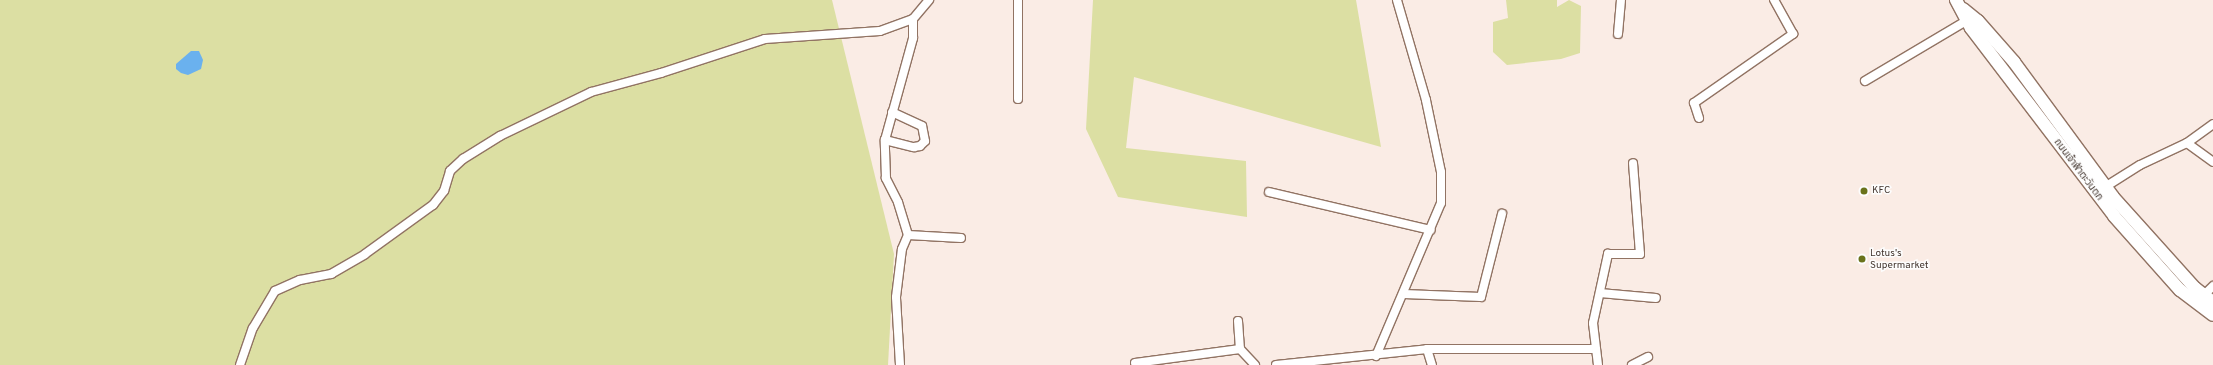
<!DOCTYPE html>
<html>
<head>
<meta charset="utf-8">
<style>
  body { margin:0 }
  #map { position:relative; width:2213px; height:365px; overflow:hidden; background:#faece5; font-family:Overpass,"Noto Sans Thai",sans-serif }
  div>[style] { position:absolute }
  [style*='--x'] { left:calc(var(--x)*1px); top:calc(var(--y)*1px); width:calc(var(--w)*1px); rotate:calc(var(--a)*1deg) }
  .green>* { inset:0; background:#dcdfa3 }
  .water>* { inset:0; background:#6ab1ee }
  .roads { filter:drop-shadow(1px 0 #917363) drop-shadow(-1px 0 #917363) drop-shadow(0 1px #917363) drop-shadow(0 -1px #917363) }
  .minor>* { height:8px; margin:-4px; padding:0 4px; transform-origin:4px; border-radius:4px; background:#fff }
  .secondary>* { height:12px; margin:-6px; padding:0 6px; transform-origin:6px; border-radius:6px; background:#fff }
  .dots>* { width:11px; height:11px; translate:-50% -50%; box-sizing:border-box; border:2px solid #fdfdfd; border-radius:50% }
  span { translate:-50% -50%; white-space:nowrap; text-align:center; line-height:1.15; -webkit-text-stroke:3px #fdfdfd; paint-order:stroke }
  .street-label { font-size:10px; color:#42352e }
  .poi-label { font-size:10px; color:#42352e }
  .left { translate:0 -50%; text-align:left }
</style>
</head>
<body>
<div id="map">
  <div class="green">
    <div style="clip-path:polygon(0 0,832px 0,894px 254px,888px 365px,0 365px)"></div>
    <div style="clip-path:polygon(1093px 0,1356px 0,1381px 147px,1134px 77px,1126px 148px,1246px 161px,1247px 217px,1118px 197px,1086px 129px)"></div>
    <div style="clip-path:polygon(1506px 0,1557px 0,1557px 7px,1569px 0,1581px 6px,1580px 53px,1561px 59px,1507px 65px,1493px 52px,1493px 22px,1508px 18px)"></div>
  </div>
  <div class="water">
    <div style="clip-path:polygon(191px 51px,199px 51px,203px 60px,201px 69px,188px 75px,181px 73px,176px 69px,176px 64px)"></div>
  </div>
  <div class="roads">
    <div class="minor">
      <div style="--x:1018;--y:0;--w:99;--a:90"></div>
      <div style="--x:1618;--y:34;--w:34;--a:-85"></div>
      <div style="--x:1865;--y:81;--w:117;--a:-30.7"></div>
      <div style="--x:1699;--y:118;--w:16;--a:-108"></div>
      <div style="--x:1694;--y:103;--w:121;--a:-34.9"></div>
      <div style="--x:1793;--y:34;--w:39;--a:-119"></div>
      <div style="--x:885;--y:140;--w:30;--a:14"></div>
      <div style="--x:914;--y:147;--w:6;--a:-9"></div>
      <div style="--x:920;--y:146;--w:7;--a:-45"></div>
      <div style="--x:925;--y:141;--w:15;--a:-101"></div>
      <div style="--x:922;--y:126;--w:33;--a:-155"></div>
      <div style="--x:2187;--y:143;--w:32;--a:36"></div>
      <div style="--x:2105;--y:187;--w:41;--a:-32.2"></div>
      <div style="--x:2140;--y:165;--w:52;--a:-25.1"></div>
      <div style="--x:2187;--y:143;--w:32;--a:-36"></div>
      <div style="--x:1269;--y:192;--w:166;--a:13.2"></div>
      <div style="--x:908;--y:235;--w:53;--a:3.2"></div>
      <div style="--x:1600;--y:293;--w:56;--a:5.1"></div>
      <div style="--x:1404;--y:294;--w:77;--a:2.2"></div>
      <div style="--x:1481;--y:297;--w:86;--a:-75.8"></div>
      <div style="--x:2204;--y:295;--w:13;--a:-45"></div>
      <div style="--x:1238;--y:321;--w:28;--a:86"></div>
      <div style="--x:1427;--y:349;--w:17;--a:73"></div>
      <div style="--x:1376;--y:356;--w:166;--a:-67"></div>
      <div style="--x:1441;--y:203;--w:31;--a:-90"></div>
      <div style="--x:1441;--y:172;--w:74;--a:-101.8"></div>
      <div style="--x:1426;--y:100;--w:104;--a:-106.2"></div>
      <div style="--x:1135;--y:363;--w:106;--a:-7.6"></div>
      <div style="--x:1240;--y:349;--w:22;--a:47"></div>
      <div style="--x:240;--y:365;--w:39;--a:-71"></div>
      <div style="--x:253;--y:328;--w:43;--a:-59.3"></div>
      <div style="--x:275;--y:291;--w:27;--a:-24"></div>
      <div style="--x:300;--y:280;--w:32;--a:-11"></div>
      <div style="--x:331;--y:274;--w:39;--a:-30"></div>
      <div style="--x:365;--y:254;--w:84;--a:-35.8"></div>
      <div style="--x:433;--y:205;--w:18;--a:-52"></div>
      <div style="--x:444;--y:191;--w:21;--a:-73"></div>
      <div style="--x:450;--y:171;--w:18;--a:-43"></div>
      <div style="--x:463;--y:159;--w:44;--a:-31.9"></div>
      <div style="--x:500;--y:136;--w:101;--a:-25.8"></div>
      <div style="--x:591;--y:92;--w:73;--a:-15.2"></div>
      <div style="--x:661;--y:73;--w:109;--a:-18.1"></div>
      <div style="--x:765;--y:39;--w:115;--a:-4"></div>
      <div style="--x:880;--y:31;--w:35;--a:-20"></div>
      <div style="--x:913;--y:19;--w:25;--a:-50"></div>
      <div style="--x:900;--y:365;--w:68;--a:-93.4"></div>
      <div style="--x:896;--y:297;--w:48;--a:-82.9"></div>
      <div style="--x:902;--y:249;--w:15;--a:-67"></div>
      <div style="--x:908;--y:235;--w:34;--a:-107"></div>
      <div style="--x:898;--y:202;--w:27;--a:-117"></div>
      <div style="--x:886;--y:178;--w:38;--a:-92"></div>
      <div style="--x:885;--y:140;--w:106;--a:-74.6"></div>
      <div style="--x:913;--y:38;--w:19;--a:-90"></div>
      <div style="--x:1276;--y:365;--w:152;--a:-6"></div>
      <div style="--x:1427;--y:349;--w:168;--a:0"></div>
      <div style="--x:1598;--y:365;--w:42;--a:-96.8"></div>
      <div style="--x:1593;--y:323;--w:71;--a:-77.7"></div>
      <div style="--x:1608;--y:254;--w:32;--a:0"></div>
      <div style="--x:1640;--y:254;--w:91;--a:-94.4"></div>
      <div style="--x:1632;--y:365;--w:18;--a:-27"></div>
    </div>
    <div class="secondary">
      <div style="--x:1956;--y:0;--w:32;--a:62"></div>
      <div style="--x:1971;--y:28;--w:236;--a:52.7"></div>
      <div style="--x:2114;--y:216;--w:99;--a:48.3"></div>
      <div style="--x:2180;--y:290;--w:41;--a:37.1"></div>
      <div style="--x:1963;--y:9;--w:19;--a:39"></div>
      <div style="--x:1978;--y:21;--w:55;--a:48.7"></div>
      <div style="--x:2014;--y:62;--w:167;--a:53.7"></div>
      <div style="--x:2113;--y:197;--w:122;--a:48"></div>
      <div style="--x:2195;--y:288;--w:23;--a:38"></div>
    </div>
  </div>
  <div class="dots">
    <div style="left:1864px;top:191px;background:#69721b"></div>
    <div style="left:1862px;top:259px;background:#69721b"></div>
  </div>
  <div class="street-label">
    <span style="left:2078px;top:170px;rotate:53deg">ถนนเจ้าฟ้าตะวันตก</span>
  </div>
  <div class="poi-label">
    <span class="left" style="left:1872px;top:191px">KFC</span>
    <span class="left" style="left:1870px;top:259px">Lotus's<br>Supermarket</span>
  </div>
</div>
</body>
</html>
